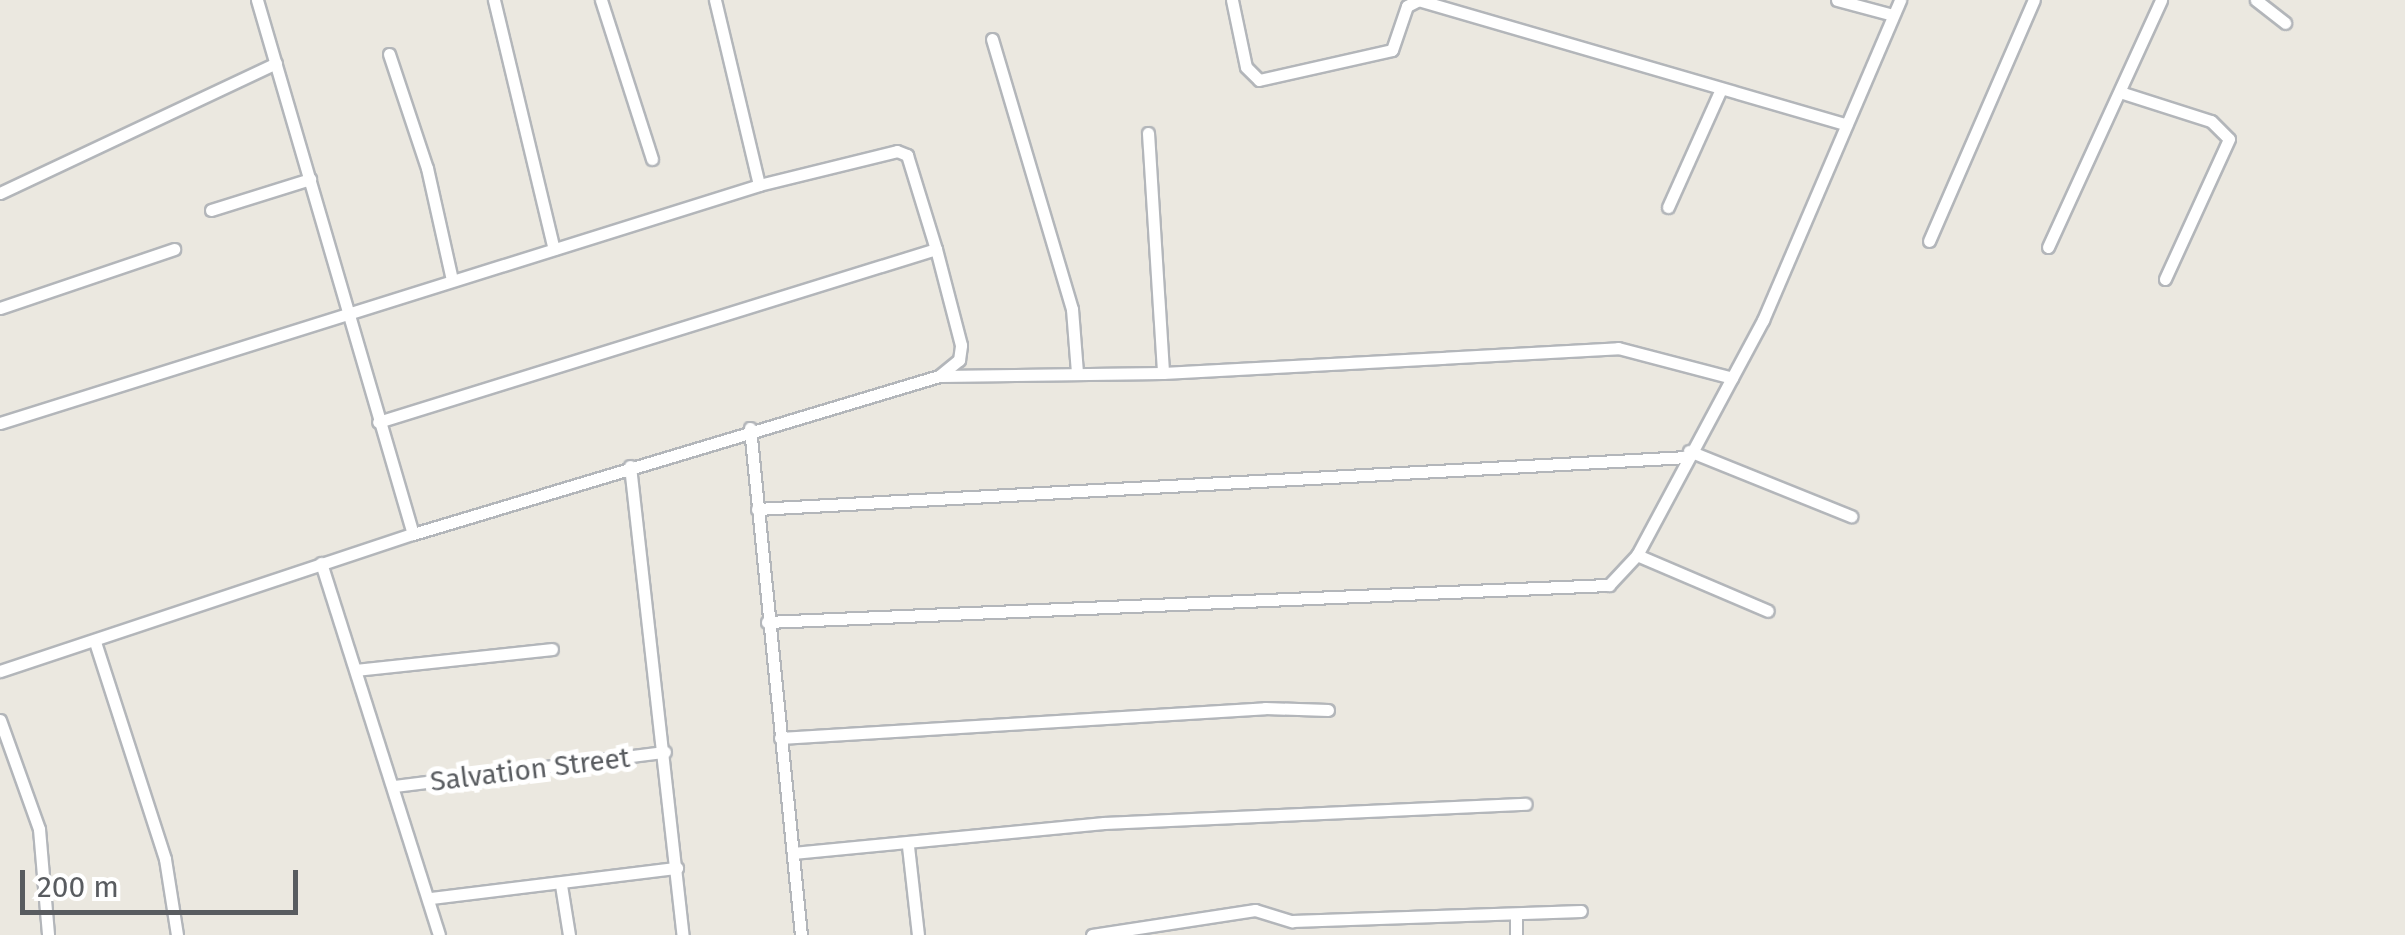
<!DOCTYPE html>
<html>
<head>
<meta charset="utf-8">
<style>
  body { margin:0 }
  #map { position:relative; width:2405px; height:935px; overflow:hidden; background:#ebe8e0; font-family:"Fira Sans",sans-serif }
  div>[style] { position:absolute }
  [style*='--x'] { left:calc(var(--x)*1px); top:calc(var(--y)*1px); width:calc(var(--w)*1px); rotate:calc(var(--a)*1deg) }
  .roads { filter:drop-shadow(2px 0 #b3b6ba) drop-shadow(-2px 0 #b3b6ba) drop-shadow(0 2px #b3b6ba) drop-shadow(0 -2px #b3b6ba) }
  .minor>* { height:11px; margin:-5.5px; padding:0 5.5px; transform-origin:5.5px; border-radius:5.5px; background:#fff }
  span { translate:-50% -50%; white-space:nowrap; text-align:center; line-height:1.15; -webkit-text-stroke:10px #fff; paint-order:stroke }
  .street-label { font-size:28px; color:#595c60 }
  .scale { position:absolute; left:20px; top:870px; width:278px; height:45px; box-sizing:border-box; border:5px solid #595c60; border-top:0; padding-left:12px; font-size:30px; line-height:35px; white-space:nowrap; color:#595c60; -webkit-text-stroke:8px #fff; paint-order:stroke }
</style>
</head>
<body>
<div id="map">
  <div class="roads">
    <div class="minor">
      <div style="--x:257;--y:0;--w:556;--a:73.72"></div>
      <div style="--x:494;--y:0;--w:256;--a:76.5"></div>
      <div style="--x:601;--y:0;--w:167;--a:72.2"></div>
      <div style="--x:715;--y:0;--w:190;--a:76.6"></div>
      <div style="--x:1232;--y:0;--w:68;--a:78.2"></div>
      <div style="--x:1246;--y:67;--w:18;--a:45"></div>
      <div style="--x:1259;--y:80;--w:136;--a:-12.7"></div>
      <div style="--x:1392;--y:50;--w:46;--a:-71.2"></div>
      <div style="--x:1407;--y:6;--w:13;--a:-27"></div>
      <div style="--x:1418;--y:0;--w:446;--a:16.2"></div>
      <div style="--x:1837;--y:0;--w:58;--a:15"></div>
      <div style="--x:2256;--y:0;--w:37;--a:38"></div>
      <div style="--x:992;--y:39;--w:282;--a:73.5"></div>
      <div style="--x:1072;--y:309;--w:64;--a:85.5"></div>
      <div style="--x:389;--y:54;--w:120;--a:71.6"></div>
      <div style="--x:427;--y:168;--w:115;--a:77.4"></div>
      <div style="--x:2123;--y:93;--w:92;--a:17.7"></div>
      <div style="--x:2211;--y:121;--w:25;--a:45"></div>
      <div style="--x:2229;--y:139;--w:154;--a:114.6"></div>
      <div style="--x:1148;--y:133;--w:240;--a:86.4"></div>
      <div style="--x:0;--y:193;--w:305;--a:-25.2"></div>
      <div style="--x:1668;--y:207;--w:129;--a:-65.8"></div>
      <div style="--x:211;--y:210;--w:104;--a:-17.4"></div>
      <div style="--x:1929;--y:241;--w:263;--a:-66.5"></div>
      <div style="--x:2048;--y:247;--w:272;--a:-65.4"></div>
      <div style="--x:0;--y:308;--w:184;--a:-18.7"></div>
      <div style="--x:941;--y:376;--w:222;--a:-0.8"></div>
      <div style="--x:1163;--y:373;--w:456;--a:-3.1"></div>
      <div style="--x:1618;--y:348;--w:118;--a:14.7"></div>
      <div style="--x:0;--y:423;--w:795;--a:-17.41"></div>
      <div style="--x:759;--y:185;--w:142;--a:-13.8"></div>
      <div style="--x:897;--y:151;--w:11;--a:22"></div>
      <div style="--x:907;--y:155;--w:98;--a:72.9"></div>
      <div style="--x:750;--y:428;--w:510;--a:84.26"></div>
      <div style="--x:1689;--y:451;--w:175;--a:21.9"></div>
      <div style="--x:630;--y:466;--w:472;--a:83.6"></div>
      <div style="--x:757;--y:509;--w:930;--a:-3.2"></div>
      <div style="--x:1637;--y:555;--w:142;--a:23.1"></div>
      <div style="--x:321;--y:563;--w:390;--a:72.4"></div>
      <div style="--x:767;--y:622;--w:843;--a:-2.52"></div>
      <div style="--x:1609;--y:585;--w:41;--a:-47"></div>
      <div style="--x:1637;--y:555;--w:267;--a:-61.8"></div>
      <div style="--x:1763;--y:320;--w:348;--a:-66.8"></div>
      <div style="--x:95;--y:642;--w:228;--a:72.1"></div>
      <div style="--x:165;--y:859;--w:77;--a:81"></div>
      <div style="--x:356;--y:670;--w:197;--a:-6.1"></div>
      <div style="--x:0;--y:671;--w:435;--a:-18.4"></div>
      <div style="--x:413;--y:534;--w:549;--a:-16.72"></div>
      <div style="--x:939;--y:376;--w:26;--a:-39"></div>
      <div style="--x:959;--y:360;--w:15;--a:-82"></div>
      <div style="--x:961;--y:345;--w:99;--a:-104.6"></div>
      <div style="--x:936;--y:249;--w:584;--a:162.77"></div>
      <div style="--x:0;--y:720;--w:116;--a:70.3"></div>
      <div style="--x:39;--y:829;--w:106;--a:85.1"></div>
      <div style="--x:780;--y:738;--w:486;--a:-3.5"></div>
      <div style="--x:1265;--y:708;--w:63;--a:1.8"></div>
      <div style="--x:394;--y:786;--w:273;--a:-7.2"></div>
      <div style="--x:908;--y:846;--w:90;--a:83.6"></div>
      <div style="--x:793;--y:853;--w:312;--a:-5.5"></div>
      <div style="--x:1104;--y:823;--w:422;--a:-2.6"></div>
      <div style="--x:561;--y:885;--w:51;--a:80.9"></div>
      <div style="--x:431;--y:898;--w:248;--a:-7"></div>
      <div style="--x:1092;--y:935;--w:165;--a:-8.7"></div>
      <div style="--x:1255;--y:910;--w:39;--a:17"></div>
      <div style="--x:1292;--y:921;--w:289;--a:-2"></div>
      <div style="--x:1516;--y:935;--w:19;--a:-90"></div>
    </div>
  </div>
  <div class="street-label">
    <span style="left:530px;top:770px;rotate:-7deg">Salvation Street</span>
  </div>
  <div class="scale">200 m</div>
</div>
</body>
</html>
